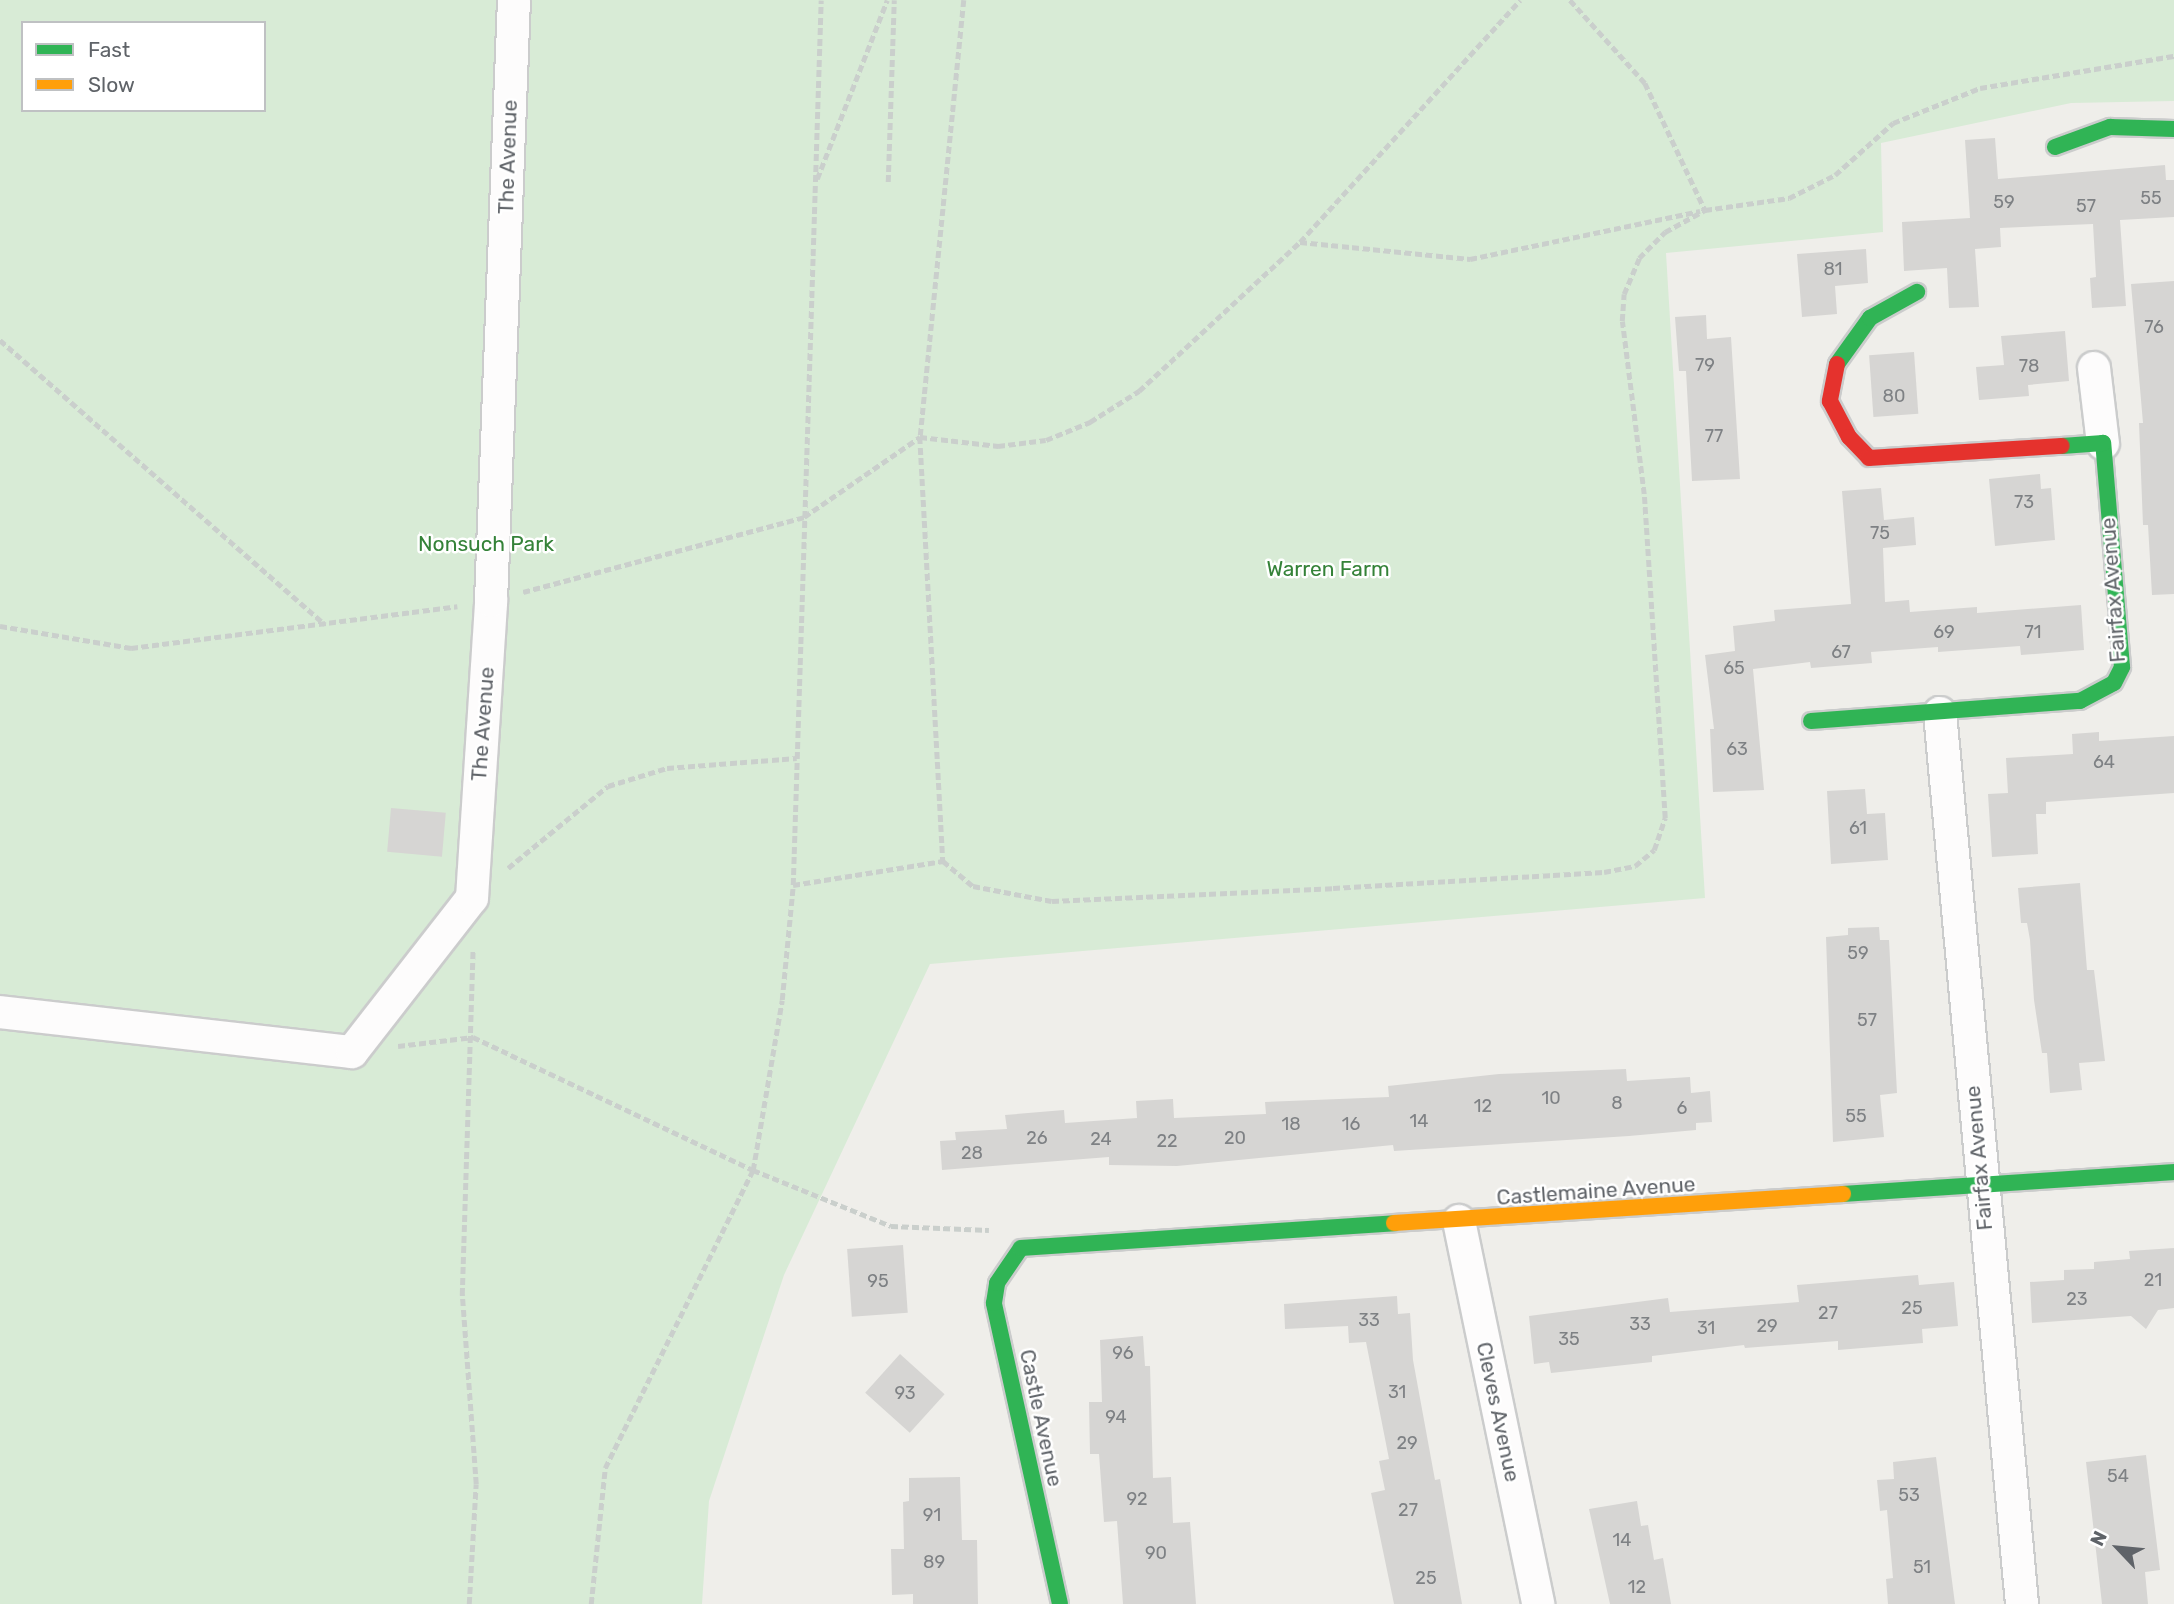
<!DOCTYPE html>
<html>
<head>
<meta charset="utf-8">
<style>
  body { margin:0 }
  #map { position:relative; width:2174px; height:1604px; overflow:hidden; background:#efeeea; font-family:Rubik,sans-serif }
  div>[style] { position:absolute }
  [style*='--x'] { left:calc(var(--x)*1px); top:calc(var(--y)*1px); width:calc(var(--w)*1px); rotate:calc(var(--a)*1deg) }
  .green>* { inset:0; background:#d8ebd6 }
  .building>* { inset:0; background:#d6d5d3; transform-origin:0 0 }
  .path>* { height:4.5px; margin-top:-2.25px; transform-origin:0; background:repeating-linear-gradient(90deg,#cacfcc 0 7px,transparent 0 10.5px) }
  .roads { filter:drop-shadow(2px 0 #cbcccc) drop-shadow(-2px 0 #cbcccc) drop-shadow(0 2px #cbcccc) drop-shadow(0 -2px #cbcccc) }
  .street>* { height:32px; margin:-16px; padding:0 16px; transform-origin:16px; border-radius:16px; background:#fdfcfc }
  .fast>* { height:16px; margin:-8px; padding:0 8px; transform-origin:8px; border-radius:8px; background:#30b455 }
  .slow>* { height:16px; margin:-8px; padding:0 8px; transform-origin:8px; border-radius:8px; background:#ff9f0a }
  .jam>* { height:16px; margin:-8px; padding:0 8px; transform-origin:8px; border-radius:8px; background:#e5322d }
  span { translate:-50% -50%; white-space:nowrap; text-align:center; line-height:1.15; -webkit-text-stroke:5px #fff; paint-order:stroke }
  .number-label { font-size:18px; color:#7e8184 }
  .number-label span { -webkit-text-stroke-width:0 }
  .street-label { font-size:21px; color:#5f6368 }
  .park-label { font-size:21px; color:#348238 }
  .legend { position:absolute; left:21px; top:21px; width:245px; height:91px; box-sizing:border-box; background:#fff; border:2px solid #bfc1c3; margin:0; padding:9px 12px; list-style:none; font-size:21px; color:#5f6368 }
  .legend li { display:flex; align-items:center; gap:14px; height:35px }
  .legend b { width:35px; border:2px solid #bfc1c3 }
  .north { position:absolute; left:2083px; top:1513px; width:70px; height:70px; -webkit-text-stroke:5px #fff; paint-order:stroke; rotate:296deg; font-size:19px; font-weight:700; line-height:28px; text-align:center; color:#5f6368 }
  .north::after { content:''; display:block; margin:auto; width:24px; height:32px; background:#5f6368; clip-path:polygon(50% 0,100% 100%,50% 72%,0 100%) }
</style>
</head>
<body>
<div id="map">
  <div class="green">
    <div style="clip-path:polygon(evenodd,0 0,2174px 0,2174px 101px,2071px 103px,1881px 143px,1883px 232px,1666px 253px,1705px 898px,930px 964px,784px 1275px,709px 1501px,702px 1604px,0 1604px,0 0,23px 23px,264px 23px,264px 110px,23px 110px,23px 23px)"></div>
  </div>
  <div class="building">
    <div style="clip-path:polygon(1995px 138px,1998px 179px,2165px 165px,2166px 180px,2174px 180px,2174px 217px,2120px 220px,2126px 306px,2092px 308px,2090px 278px,2096px 277px,2093px 224px,2000px 228px,2001px 247px,1975px 249px,1979px 307px,1949px 308px,1947px 268px,1904px 271px,1902px 222px,1970px 218px,1965px 140px)"></div>
    <div style="clip-path:polygon(1866px 249px,1868px 283px,1835px 286px,1837px 314px,1802px 317px,1797px 254px)"></div>
    <div style="clip-path:polygon(2174px 281px,2174px 594px,2152px 595px,2148px 525px,2143px 525px,2139px 423px,2143px 423px,2131px 284px)"></div>
    <div style="clip-path:polygon(1706px 315px,1707px 339px,1731px 337px,1740px 479px,1692px 481px,1686px 371px,1679px 371px,1675px 317px)"></div>
    <div style="clip-path:polygon(2065px 331px,2069px 381px,2028px 385px,2029px 396px,1979px 400px,1976px 367px,2004px 365px,2001px 336px)"></div>
    <div style="left:1914px;top:352px;width:62px;height:45px;rotate:86deg"></div>
    <div style="clip-path:polygon(2040px 474px,2041px 489px,2051px 488px,2055px 540px,1995px 546px,1989px 479px)"></div>
    <div style="clip-path:polygon(1881px 488px,1884px 520px,1914px 517px,1916px 545px,1883px 548px,1885px 602px,1909px 600px,1910px 612px,1977px 607px,1977px 613px,2081px 605px,2084px 650px,2021px 655px,2020px 646px,1938px 652px,1938px 647px,1871px 652px,1872px 663px,1811px 668px,1810px 662px,1753px 669px,1764px 790px,1713px 792px,1710px 729px,1714px 729px,1705px 655px,1735px 651px,1733px 626px,1775px 621px,1774px 610px,1851px 604px,1842px 491px)"></div>
    <div style="clip-path:polygon(2099px 732px,2099px 741px,2174px 736px,2174px 793px,2046px 802px,2046px 814px,2036px 814px,2038px 854px,1992px 857px,1988px 794px,2008px 793px,2006px 758px,2073px 754px,2072px 734px)"></div>
    <div style="clip-path:polygon(1865px 789px,1867px 814px,1885px 813px,1888px 860px,1831px 864px,1827px 791px)"></div>
    <div style="left:391px;top:808px;width:55px;height:44px;rotate:5deg"></div>
    <div style="clip-path:polygon(2080px 883px,2087px 970px,2094px 970px,2105px 1061px,2079px 1063px,2082px 1090px,2050px 1093px,2047px 1053px,2042px 1053px,2034px 1000px,2030px 940px,2027px 923px,2021px 923px,2018px 888px)"></div>
    <div style="clip-path:polygon(1879px 927px,1880px 940px,1889px 940px,1897px 1093px,1880px 1095px,1884px 1137px,1833px 1142px,1826px 937px,1848px 935px,1848px 928px)"></div>
    <div style="clip-path:polygon(1626px 1069px,1627px 1081px,1690px 1077px,1691px 1093px,1710px 1091px,1712px 1122px,1696px 1123px,1696px 1130px,1629px 1136px,1394px 1151px,1393px 1145px,1177px 1166px,1109px 1165px,1109px 1157px,942px 1170px,940px 1141px,956px 1140px,955px 1132px,1007px 1129px,1005px 1115px,1064px 1110px,1065px 1123px,1137px 1118px,1136px 1101px,1173px 1099px,1174px 1118px,1266px 1114px,1265px 1102px,1389px 1097px,1388px 1086px,1499px 1074px)"></div>
    <div style="left:903px;top:1245px;width:68px;height:56px;rotate:86deg"></div>
    <div style="clip-path:polygon(2174px 1248px,2174px 1308px,2158px 1310px,2146px 1329px,2131px 1316px,2032px 1323px,2030px 1282px,2064px 1280px,2064px 1270px,2094px 1269px,2094px 1262px,2130px 1259px,2129px 1251px)"></div>
    <div style="clip-path:polygon(1918px 1275px,1919px 1285px,1954px 1282px,1958px 1326px,1922px 1329px,1923px 1343px,1838px 1350px,1838px 1341px,1745px 1348px,1744px 1345px,1652px 1356px,1652px 1362px,1551px 1373px,1549px 1362px,1534px 1364px,1529px 1316px,1668px 1298px,1670px 1312px,1799px 1302px,1797px 1285px)"></div>
    <div style="clip-path:polygon(1397px 1296px,1398px 1314px,1410px 1313px,1413px 1360px,1435px 1480px,1440px 1479px,1462px 1604px,1394px 1604px,1371px 1493px,1385px 1490px,1379px 1461px,1389px 1459px,1366px 1342px,1349px 1343px,1348px 1326px,1285px 1329px,1284px 1304px)"></div>
    <div style="clip-path:polygon(1143px 1336px,1145px 1366px,1150px 1366px,1153px 1478px,1171px 1477px,1173px 1523px,1190px 1522px,1196px 1604px,1123px 1604px,1117px 1521px,1104px 1522px,1099px 1454px,1090px 1454px,1089px 1402px,1102px 1402px,1100px 1340px)"></div>
    <div style="left:900px;top:1354px;width:60px;height:52px;rotate:42deg"></div>
    <div style="clip-path:polygon(2146px 1455px,2160px 1570px,2145px 1572px,2148px 1604px,2102px 1604px,2086px 1462px)"></div>
    <div style="clip-path:polygon(1936px 1457px,1955px 1604px,1888px 1604px,1886px 1579px,1893px 1578px,1887px 1510px,1880px 1511px,1877px 1480px,1894px 1479px,1893px 1462px)"></div>
    <div style="clip-path:polygon(960px 1477px,962px 1540px,977px 1540px,978px 1604px,913px 1604px,913px 1594px,892px 1595px,891px 1549px,904px 1549px,903px 1502px,909px 1501px,909px 1478px)"></div>
    <div style="clip-path:polygon(1637px 1501px,1641px 1526px,1648px 1525px,1654px 1560px,1663px 1558px,1671px 1604px,1610px 1604px,1589px 1509px)"></div>
  </div>
  <div class="path">
    <div style="--x:964;--y:0;--w:439;--a:95.7"></div>
    <div style="--x:920;--y:437;--w:425;--a:86.9"></div>
    <div style="--x:943;--y:861;--w:39;--a:40"></div>
    <div style="--x:973;--y:886;--w:80;--a:10.8"></div>
    <div style="--x:1052;--y:901;--w:281;--a:-2.6"></div>
    <div style="--x:1333;--y:888;--w:271;--a:-3.4"></div>
    <div style="--x:1604;--y:872;--w:32;--a:-11"></div>
    <div style="--x:1635;--y:866;--w:25;--a:-40"></div>
    <div style="--x:1654;--y:850;--w:34;--a:-71"></div>
    <div style="--x:1665;--y:818;--w:325;--a:-93.7"></div>
    <div style="--x:1644;--y:494;--w:174;--a:-97.2"></div>
    <div style="--x:1622;--y:321;--w:27;--a:-86"></div>
    <div style="--x:1624;--y:294;--w:39;--a:-67"></div>
    <div style="--x:1639;--y:258;--w:37;--a:-45"></div>
    <div style="--x:1665;--y:232;--w:46;--a:-28.8"></div>
    <div style="--x:1570;--y:0;--w:112;--a:47.9"></div>
    <div style="--x:1645;--y:83;--w:140;--a:64.7"></div>
    <div style="--x:1705;--y:210;--w:85;--a:-8.1"></div>
    <div style="--x:1789;--y:198;--w:51;--a:-26.6"></div>
    <div style="--x:1835;--y:175;--w:78;--a:-41.9"></div>
    <div style="--x:1893;--y:123;--w:94;--a:-21.9"></div>
    <div style="--x:1980;--y:88;--w:197;--a:-9.4"></div>
    <div style="--x:817;--y:179;--w:192;--a:-68.6"></div>
    <div style="--x:888;--y:182;--w:182;--a:-88.1"></div>
    <div style="--x:1300;--y:242;--w:171;--a:5.7"></div>
    <div style="--x:1470;--y:259;--w:235;--a:-11.8"></div>
    <div style="--x:0;--y:340;--w:432;--a:41.2"></div>
    <div style="--x:523;--y:592;--w:291;--a:-14.9"></div>
    <div style="--x:804;--y:517;--w:141;--a:-34.6"></div>
    <div style="--x:920;--y:437;--w:79;--a:6.6"></div>
    <div style="--x:998;--y:446;--w:48;--a:-7.1"></div>
    <div style="--x:1046;--y:440;--w:48;--a:-22.2"></div>
    <div style="--x:1090;--y:422;--w:58;--a:-32.3"></div>
    <div style="--x:1139;--y:391;--w:219;--a:-42.8"></div>
    <div style="--x:1300;--y:242;--w:327;--a:-47.7"></div>
    <div style="--x:0;--y:626;--w:133;--a:9.5"></div>
    <div style="--x:131;--y:648;--w:329;--a:-7.3"></div>
    <div style="--x:508;--y:868;--w:129;--a:-39.4"></div>
    <div style="--x:608;--y:786;--w:62;--a:-17"></div>
    <div style="--x:667;--y:768;--w:130;--a:-4.4"></div>
    <div style="--x:793;--y:885;--w:152;--a:-9.1"></div>
    <div style="--x:398;--y:1046;--w:76;--a:-6.8"></div>
    <div style="--x:473;--y:1037;--w:310;--a:25.4"></div>
    <div style="--x:753;--y:1170;--w:149;--a:22.1"></div>
    <div style="--x:891;--y:1226;--w:98;--a:2.3"></div>
    <div style="--x:469;--y:1604;--w:120;--a:-86.7"></div>
    <div style="--x:476;--y:1484;--w:190;--a:-94.2"></div>
    <div style="--x:462;--y:1295;--w:344;--a:-88.2"></div>
    <div style="--x:591;--y:1604;--w:137;--a:-84.1"></div>
    <div style="--x:605;--y:1468;--w:333;--a:-63.6"></div>
    <div style="--x:753;--y:1170;--w:172;--a:-80.3"></div>
    <div style="--x:782;--y:1000;--w:116;--a:-84.5"></div>
    <div style="--x:793;--y:885;--w:885;--a:-88.19"></div>
  </div>
  <div class="roads">
    <div class="street">
      <div style="--x:2094;--y:368;--w:76;--a:83.2"></div>
      <div style="--x:1940;--y:713;--w:895;--a:84.74"></div>
      <div style="--x:0;--y:1012;--w:354;--a:6.5"></div>
      <div style="--x:352;--y:1052;--w:195;--a:-52.1"></div>
      <div style="--x:472;--y:898;--w:298;--a:-86.3"></div>
      <div style="--x:491;--y:601;--w:601;--a:-87.81"></div>
      <div style="--x:1459;--y:1221;--w:391;--a:78.3"></div>
    </div>
    <div class="fast">
      <div style="--x:2055;--y:147;--w:59;--a:-20"></div>
      <div style="--x:2110;--y:127;--w:64;--a:1.8"></div>
      <div style="--x:1837;--y:364;--w:57;--a:-54.3"></div>
      <div style="--x:1870;--y:318;--w:54;--a:-29"></div>
      <div style="--x:1811;--y:721;--w:270;--a:-4.3"></div>
      <div style="--x:2080;--y:701;--w:38;--a:-28"></div>
      <div style="--x:2114;--y:683;--w:18;--a:-63"></div>
      <div style="--x:2122;--y:667;--w:225;--a:-94.8"></div>
      <div style="--x:2103;--y:443;--w:41;--a:175.8"></div>
      <div style="--x:1843;--y:1194;--w:332;--a:-3.8"></div>
      <div style="--x:1060;--y:1604;--w:308;--a:-102.4"></div>
      <div style="--x:994;--y:1303;--w:20;--a:-81"></div>
      <div style="--x:997;--y:1283;--w:42;--a:-55.6"></div>
      <div style="--x:1021;--y:1248;--w:374;--a:-3.8"></div>
    </div>
    <div class="slow">
      <div style="--x:1394;--y:1223;--w:450;--a:-3.7"></div>
    </div>
    <div class="jam">
      <div style="--x:1837;--y:364;--w:38;--a:101"></div>
      <div style="--x:1830;--y:401;--w:41;--a:62.2"></div>
      <div style="--x:1849;--y:437;--w:29;--a:46"></div>
      <div style="--x:1869;--y:458;--w:193;--a:-3.6"></div>
    </div>
  </div>
  <div class="number-label">
    <span style="left:2151px;top:198px">55</span>
    <span style="left:2004px;top:202px">59</span>
    <span style="left:2086px;top:206px">57</span>
    <span style="left:1833px;top:269px">81</span>
    <span style="left:2154px;top:327px">76</span>
    <span style="left:1705px;top:365px">79</span>
    <span style="left:2029px;top:366px">78</span>
    <span style="left:1894px;top:396px">80</span>
    <span style="left:1714px;top:436px">77</span>
    <span style="left:2024px;top:502px">73</span>
    <span style="left:1880px;top:533px">75</span>
    <span style="left:1944px;top:632px">69</span>
    <span style="left:2033px;top:632px">71</span>
    <span style="left:1841px;top:652px">67</span>
    <span style="left:1734px;top:668px">65</span>
    <span style="left:1737px;top:749px">63</span>
    <span style="left:2104px;top:762px">64</span>
    <span style="left:1858px;top:828px">61</span>
    <span style="left:1858px;top:953px">59</span>
    <span style="left:1867px;top:1020px">57</span>
    <span style="left:1551px;top:1098px">10</span>
    <span style="left:1617px;top:1103px">8</span>
    <span style="left:1483px;top:1106px">12</span>
    <span style="left:1682px;top:1108px">6</span>
    <span style="left:1856px;top:1116px">55</span>
    <span style="left:1419px;top:1121px">14</span>
    <span style="left:1291px;top:1124px">18</span>
    <span style="left:1351px;top:1124px">16</span>
    <span style="left:1037px;top:1138px">26</span>
    <span style="left:1235px;top:1138px">20</span>
    <span style="left:1101px;top:1139px">24</span>
    <span style="left:1167px;top:1141px">22</span>
    <span style="left:972px;top:1153px">28</span>
    <span style="left:2153px;top:1280px">21</span>
    <span style="left:878px;top:1281px">95</span>
    <span style="left:2077px;top:1299px">23</span>
    <span style="left:1912px;top:1308px">25</span>
    <span style="left:1828px;top:1313px">27</span>
    <span style="left:1369px;top:1320px">33</span>
    <span style="left:1640px;top:1324px">33</span>
    <span style="left:1767px;top:1326px">29</span>
    <span style="left:1706px;top:1328px">31</span>
    <span style="left:1569px;top:1339px">35</span>
    <span style="left:1123px;top:1353px">96</span>
    <span style="left:1397px;top:1392px">31</span>
    <span style="left:905px;top:1393px">93</span>
    <span style="left:1116px;top:1417px">94</span>
    <span style="left:1407px;top:1443px">29</span>
    <span style="left:2118px;top:1476px">54</span>
    <span style="left:1909px;top:1495px">53</span>
    <span style="left:1137px;top:1499px">92</span>
    <span style="left:1408px;top:1510px">27</span>
    <span style="left:932px;top:1515px">91</span>
    <span style="left:1622px;top:1540px">14</span>
    <span style="left:1156px;top:1553px">90</span>
    <span style="left:934px;top:1562px">89</span>
    <span style="left:1922px;top:1567px">51</span>
    <span style="left:1426px;top:1578px">25</span>
    <span style="left:1637px;top:1587px">12</span>
  </div>
  <div class="street-label">
    <span style="left:508px;top:157px;rotate:-88deg">The Avenue</span>
    <span style="left:2113px;top:590px;rotate:-94deg">Fairfax Avenue</span>
    <span style="left:483px;top:724px;rotate:-86deg">The Avenue</span>
    <span style="left:1979px;top:1158px;rotate:-95deg">Fairfax Avenue</span>
    <span style="left:1596px;top:1191px;rotate:-4deg">Castlemaine Avenue</span>
    <span style="left:1498px;top:1412px;rotate:78deg">Cleves Avenue</span>
    <span style="left:1041px;top:1418px;rotate:78deg">Castle Avenue</span>
  </div>
  <div class="park-label">
    <span style="left:486px;top:544px">Nonsuch Park</span>
    <span style="left:1328px;top:569px">Warren Farm</span>
  </div>
  <ul class="legend">
  <li><b style="height:9px;background:#30b455"></b>Fast</li>
  <li><b style="height:9px;background:#ff9f0a"></b>Slow</li>
  </ul>
  <div class="north">N</div>
</div>
</body>
</html>
